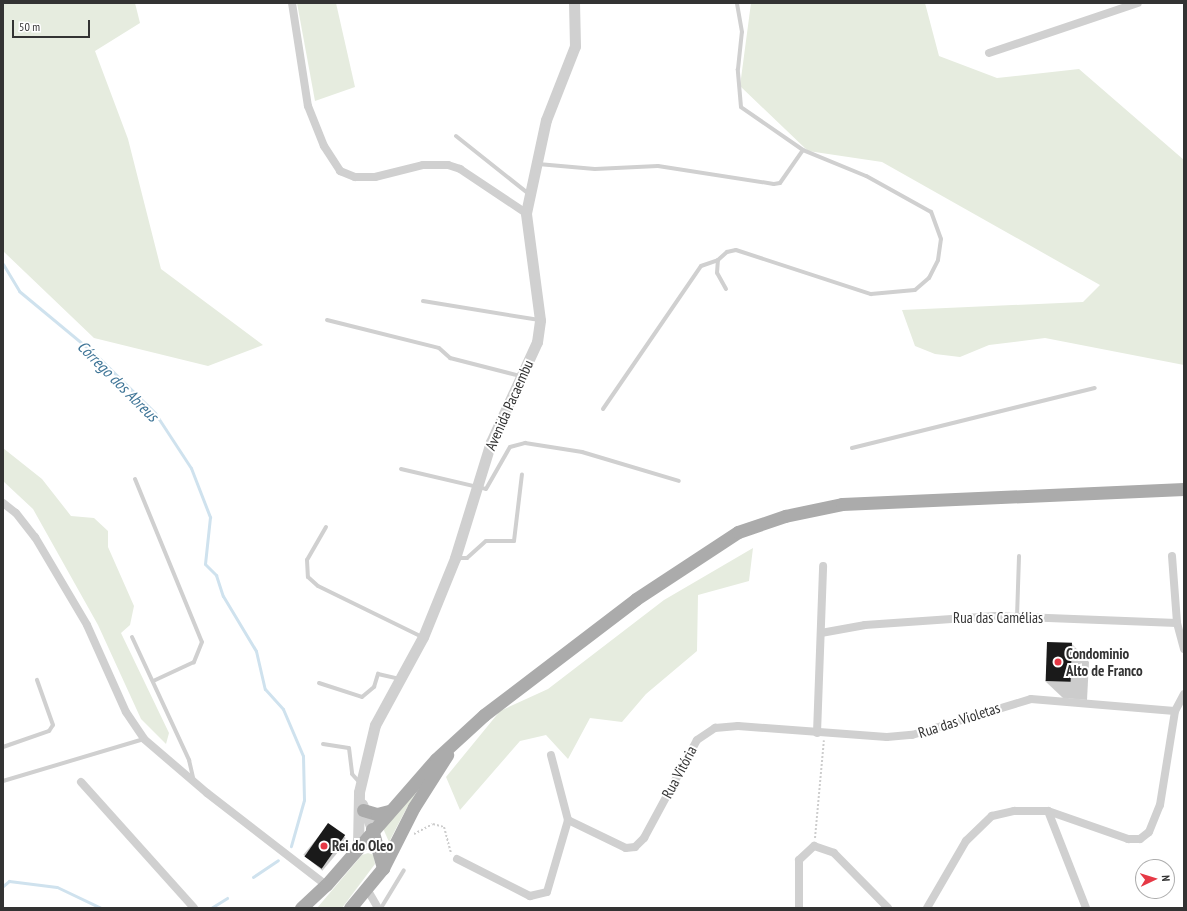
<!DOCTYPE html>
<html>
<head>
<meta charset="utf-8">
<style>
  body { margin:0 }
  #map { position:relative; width:1187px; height:911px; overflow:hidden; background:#fff; font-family:"PT Sans Narrow",sans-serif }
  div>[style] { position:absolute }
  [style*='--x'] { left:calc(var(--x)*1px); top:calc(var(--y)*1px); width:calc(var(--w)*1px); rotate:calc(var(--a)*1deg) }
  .green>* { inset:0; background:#e6ecdf }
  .shadow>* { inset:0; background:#0003; transform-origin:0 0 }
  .stream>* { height:3px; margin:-1.5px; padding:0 1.5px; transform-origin:1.5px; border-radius:1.5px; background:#cfe2ee }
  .building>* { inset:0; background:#1a1a1a; transform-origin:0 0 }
  .path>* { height:2px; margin-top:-1px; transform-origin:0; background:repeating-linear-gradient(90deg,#cdcdcd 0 2px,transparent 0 4px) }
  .service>* { height:4px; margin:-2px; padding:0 2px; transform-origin:2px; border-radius:2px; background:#d0d0d0 }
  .minor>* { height:8px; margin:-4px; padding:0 4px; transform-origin:4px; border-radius:4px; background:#d0d0d0 }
  .tertiary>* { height:11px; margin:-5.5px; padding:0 5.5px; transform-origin:5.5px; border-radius:5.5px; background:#d0d0d0 }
  .primary>* { height:13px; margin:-6.5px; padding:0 6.5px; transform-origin:6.5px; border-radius:6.5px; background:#ababab }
  .dots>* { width:11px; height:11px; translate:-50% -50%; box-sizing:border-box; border:2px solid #fff; border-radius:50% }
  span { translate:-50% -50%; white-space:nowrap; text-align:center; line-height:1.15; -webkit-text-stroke:4px #fff; paint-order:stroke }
  .street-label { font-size:15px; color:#333 }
  .poi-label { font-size:15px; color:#333; font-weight:700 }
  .left { translate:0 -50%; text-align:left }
  .water-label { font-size:16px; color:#3f7597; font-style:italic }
  .frame { position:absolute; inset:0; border:4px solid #333; pointer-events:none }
  .north { position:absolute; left:1135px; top:859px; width:40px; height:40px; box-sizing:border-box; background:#fff; border:1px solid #adadad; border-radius:50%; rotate:86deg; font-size:11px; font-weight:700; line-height:16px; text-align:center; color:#333 }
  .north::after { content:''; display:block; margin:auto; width:14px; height:18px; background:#e63946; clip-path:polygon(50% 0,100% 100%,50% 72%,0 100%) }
  .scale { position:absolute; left:12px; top:20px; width:78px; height:18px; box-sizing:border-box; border:2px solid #333; border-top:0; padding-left:5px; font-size:12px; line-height:14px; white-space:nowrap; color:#333; -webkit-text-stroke:3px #fff; paint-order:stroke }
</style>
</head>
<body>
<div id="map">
  <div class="green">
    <div style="clip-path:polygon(3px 3px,135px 3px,140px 23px,95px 51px,128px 139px,161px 269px,263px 345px,208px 366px,94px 338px,3px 251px)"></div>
    <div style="clip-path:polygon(297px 3px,336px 3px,355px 87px,315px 101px)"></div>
    <div style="clip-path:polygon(751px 3px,925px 3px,939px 56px,997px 78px,1079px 69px,1184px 160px,1184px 365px,1045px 338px,989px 345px,960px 357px,935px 354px,915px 346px,902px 310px,1083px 302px,1100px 285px,882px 162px,808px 151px,740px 86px)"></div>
    <div style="clip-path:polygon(3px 448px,42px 479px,71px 516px,94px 518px,108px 531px,108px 547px,134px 606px,130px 625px,121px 633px,169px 733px,166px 744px,141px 719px,98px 625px,33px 509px,3px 481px)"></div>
    <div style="clip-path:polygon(753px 548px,749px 581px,698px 595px,697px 651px,646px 694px,622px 722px,590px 718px,568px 759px,546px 735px,520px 741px,460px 810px,446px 777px,500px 711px,548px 689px,664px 600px)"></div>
    <div style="clip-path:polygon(420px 786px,404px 813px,389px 842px,382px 826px)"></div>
    <div style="clip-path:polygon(368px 853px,374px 855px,375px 864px,342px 908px,317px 908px,362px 855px)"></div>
  </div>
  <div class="shadow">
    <div style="clip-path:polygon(1072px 644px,1089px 662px,1087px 700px,1063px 698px,1045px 681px)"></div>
    <div style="left:329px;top:824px;width:25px;height:40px;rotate:40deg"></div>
  </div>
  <div class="stream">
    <div style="--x:3;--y:264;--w:31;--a:59"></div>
    <div style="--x:19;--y:291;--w:100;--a:39.7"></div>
    <div style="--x:96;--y:355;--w:83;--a:44.5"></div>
    <div style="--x:155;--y:413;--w:66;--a:56.8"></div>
    <div style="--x:191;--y:468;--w:53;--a:68.8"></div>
    <div style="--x:210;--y:517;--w:47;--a:96.1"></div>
    <div style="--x:205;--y:564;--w:16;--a:45"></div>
    <div style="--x:216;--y:575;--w:22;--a:72"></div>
    <div style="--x:223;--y:596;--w:64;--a:59"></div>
    <div style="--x:256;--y:651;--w:39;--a:77"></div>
    <div style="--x:265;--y:689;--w:27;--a:48"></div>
    <div style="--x:283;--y:709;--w:51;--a:66.9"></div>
    <div style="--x:303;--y:756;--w:44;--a:88.7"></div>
    <div style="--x:304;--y:800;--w:48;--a:105.8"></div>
    <div style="--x:253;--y:877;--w:30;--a:-34"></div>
    <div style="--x:3;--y:886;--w:8;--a:-40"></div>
    <div style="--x:9;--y:881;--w:48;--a:7.1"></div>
    <div style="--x:57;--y:887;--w:49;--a:25.5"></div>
    <div style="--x:211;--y:908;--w:19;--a:-32"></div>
  </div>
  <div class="building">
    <div style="left:1047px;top:642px;width:25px;height:39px;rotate:2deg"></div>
    <div style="left:328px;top:823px;width:21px;height:41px;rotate:35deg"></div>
  </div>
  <div class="path">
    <div style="--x:414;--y:834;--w:21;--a:-28"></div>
    <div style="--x:433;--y:824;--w:11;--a:15"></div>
    <div style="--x:444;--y:827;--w:28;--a:75"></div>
    <div style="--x:815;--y:838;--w:98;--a:-84.8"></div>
  </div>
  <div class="service">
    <div style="--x:456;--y:136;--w:93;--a:38.5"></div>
    <div style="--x:538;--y:164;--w:57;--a:5"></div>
    <div style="--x:595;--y:169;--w:63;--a:-2.7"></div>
    <div style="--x:658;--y:166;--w:117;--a:8.8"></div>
    <div style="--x:774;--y:184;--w:6;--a:-9"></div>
    <div style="--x:780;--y:183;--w:40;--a:-55.1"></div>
    <div style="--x:726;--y:289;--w:18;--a:-119"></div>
    <div style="--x:717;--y:273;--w:13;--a:-86"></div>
    <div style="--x:718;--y:260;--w:12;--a:-42"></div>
    <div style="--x:727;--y:252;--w:9;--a:-13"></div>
    <div style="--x:736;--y:250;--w:142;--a:18.1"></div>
    <div style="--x:871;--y:294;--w:44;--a:-5.2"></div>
    <div style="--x:915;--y:290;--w:18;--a:-41"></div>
    <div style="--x:929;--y:278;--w:20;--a:-63"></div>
    <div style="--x:938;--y:260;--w:21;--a:-82"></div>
    <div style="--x:941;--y:239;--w:29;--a:-110"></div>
    <div style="--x:931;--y:212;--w:74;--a:-151"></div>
    <div style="--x:866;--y:176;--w:68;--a:-157.6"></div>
    <div style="--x:803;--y:150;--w:75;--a:-145.3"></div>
    <div style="--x:741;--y:107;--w:38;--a:-95"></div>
    <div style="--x:738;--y:69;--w:37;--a:-84"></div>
    <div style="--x:742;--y:32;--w:29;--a:-100"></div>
    <div style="--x:423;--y:301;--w:118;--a:9.3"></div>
    <div style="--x:327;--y:320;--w:115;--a:14"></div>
    <div style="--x:439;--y:348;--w:15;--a:42"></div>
    <div style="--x:450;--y:358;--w:72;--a:14.4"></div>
    <div style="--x:603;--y:409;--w:173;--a:-55.6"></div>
    <div style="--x:701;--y:266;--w:18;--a:-19"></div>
    <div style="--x:852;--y:448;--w:250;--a:-13.9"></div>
    <div style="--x:401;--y:469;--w:87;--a:13.2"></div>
    <div style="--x:486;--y:489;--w:48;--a:-60.3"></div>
    <div style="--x:510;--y:447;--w:16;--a:-15"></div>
    <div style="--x:525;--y:443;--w:58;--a:9"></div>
    <div style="--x:582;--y:452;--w:101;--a:16.6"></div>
    <div style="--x:135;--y:479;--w:176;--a:67.7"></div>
    <div style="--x:202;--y:642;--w:22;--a:112"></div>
    <div style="--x:194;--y:662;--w:45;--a:155.1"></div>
    <div style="--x:326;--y:527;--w:38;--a:120"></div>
    <div style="--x:307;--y:560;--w:17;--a:87"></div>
    <div style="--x:308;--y:577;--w:13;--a:42"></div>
    <div style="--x:318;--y:586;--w:116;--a:26.1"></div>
    <div style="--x:456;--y:558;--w:11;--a:0"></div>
    <div style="--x:467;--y:558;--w:25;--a:-42"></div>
    <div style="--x:486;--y:541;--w:28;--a:0"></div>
    <div style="--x:514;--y:541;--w:67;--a:-83.2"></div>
    <div style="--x:1017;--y:617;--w:61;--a:-88.1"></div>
    <div style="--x:132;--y:637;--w:136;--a:65.1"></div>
    <div style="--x:189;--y:760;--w:22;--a:77"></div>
    <div style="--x:319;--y:683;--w:45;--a:18"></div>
    <div style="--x:362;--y:697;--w:16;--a:-40"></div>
    <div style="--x:374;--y:687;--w:14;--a:-73"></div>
    <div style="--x:378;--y:674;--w:23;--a:13"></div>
    <div style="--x:323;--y:744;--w:26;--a:9"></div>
    <div style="--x:349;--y:748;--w:26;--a:83"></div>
    <div style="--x:352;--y:774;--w:12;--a:48"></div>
    <div style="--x:3;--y:747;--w:49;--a:-19.2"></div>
    <div style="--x:49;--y:731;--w:7;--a:-56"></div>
    <div style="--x:53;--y:725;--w:48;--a:-109.6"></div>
    <div style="--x:3;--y:781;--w:147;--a:-16.6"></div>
    <div style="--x:381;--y:908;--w:44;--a:-58.8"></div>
  </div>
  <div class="minor">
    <div style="--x:292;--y:3;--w:104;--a:81.2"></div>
    <div style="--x:308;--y:106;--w:43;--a:68.2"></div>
    <div style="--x:324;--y:146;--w:30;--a:57"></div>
    <div style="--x:340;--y:171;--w:16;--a:22"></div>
    <div style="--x:355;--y:177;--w:20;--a:0"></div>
    <div style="--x:375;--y:177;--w:49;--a:-14"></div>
    <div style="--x:423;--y:165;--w:25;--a:0"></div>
    <div style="--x:448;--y:165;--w:13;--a:18"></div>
    <div style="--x:460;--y:169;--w:79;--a:33.7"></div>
    <div style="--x:989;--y:53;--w:157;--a:-18.6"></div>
    <div style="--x:3;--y:503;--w:16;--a:38"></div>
    <div style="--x:16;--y:513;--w:31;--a:52"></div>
    <div style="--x:35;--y:537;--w:102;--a:59.4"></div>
    <div style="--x:87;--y:625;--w:95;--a:65.9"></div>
    <div style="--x:126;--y:712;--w:32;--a:56"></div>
    <div style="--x:144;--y:739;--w:83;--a:40.6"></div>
    <div style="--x:207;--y:793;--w:150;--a:37.7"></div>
    <div style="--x:1172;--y:556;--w:67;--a:85.7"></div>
    <div style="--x:1177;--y:623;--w:27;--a:75"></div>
    <div style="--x:821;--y:633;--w:45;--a:-10.3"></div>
    <div style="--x:865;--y:625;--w:130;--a:-4"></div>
    <div style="--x:995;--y:616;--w:182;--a:2.2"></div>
    <div style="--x:817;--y:733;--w:167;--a:-87.9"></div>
    <div style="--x:81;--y:782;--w:169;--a:48.1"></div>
    <div style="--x:1048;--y:811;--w:104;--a:68.6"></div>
    <div style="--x:568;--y:820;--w:64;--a:25.8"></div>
    <div style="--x:626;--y:848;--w:9;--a:-6"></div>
    <div style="--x:635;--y:847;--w:13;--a:-45"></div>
    <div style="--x:644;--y:838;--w:111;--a:-61.6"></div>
    <div style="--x:697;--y:740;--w:22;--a:-34"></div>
    <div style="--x:715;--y:728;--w:23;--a:-5"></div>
    <div style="--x:738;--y:726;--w:149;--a:4.2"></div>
    <div style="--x:887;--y:737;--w:25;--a:-5"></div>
    <div style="--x:912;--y:735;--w:124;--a:-16.8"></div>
    <div style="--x:1031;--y:699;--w:144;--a:4.8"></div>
    <div style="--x:457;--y:859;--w:82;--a:26.9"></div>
    <div style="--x:530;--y:896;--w:17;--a:-13"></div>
    <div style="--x:547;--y:892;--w:75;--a:-73.7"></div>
    <div style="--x:568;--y:820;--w:67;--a:-104.7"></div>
    <div style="--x:367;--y:889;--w:22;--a:60"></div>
    <div style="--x:799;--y:908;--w:48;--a:-90"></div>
    <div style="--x:799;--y:860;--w:21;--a:-43"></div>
    <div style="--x:814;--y:846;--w:21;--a:19"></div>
    <div style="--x:834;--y:853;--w:77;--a:45.5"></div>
    <div style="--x:927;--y:908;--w:78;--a:-59.8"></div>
    <div style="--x:966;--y:841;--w:36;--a:-44"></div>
    <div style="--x:992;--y:816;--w:23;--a:-13"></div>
    <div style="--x:1014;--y:811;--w:34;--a:0"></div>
    <div style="--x:1048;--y:811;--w:85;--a:19.3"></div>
    <div style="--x:1128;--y:839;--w:12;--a:0"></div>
    <div style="--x:1140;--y:839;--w:11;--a:-38"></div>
    <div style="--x:1149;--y:832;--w:29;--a:-68"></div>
    <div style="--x:1160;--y:805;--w:95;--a:-80.9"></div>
    <div style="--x:1175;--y:711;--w:19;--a:-62"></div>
  </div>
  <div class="tertiary">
    <div style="--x:362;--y:804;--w:27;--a:68"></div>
    <div style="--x:358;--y:846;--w:54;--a:-88.9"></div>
    <div style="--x:359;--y:792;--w:69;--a:-76.6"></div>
    <div style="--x:375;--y:725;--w:100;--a:-61.4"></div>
    <div style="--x:423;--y:637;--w:85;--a:-67.9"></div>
    <div style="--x:455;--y:558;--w:121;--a:-72.8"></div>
    <div style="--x:491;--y:442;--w:110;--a:-65.3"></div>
    <div style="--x:537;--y:342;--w:22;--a:-82"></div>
    <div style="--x:540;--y:320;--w:108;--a:-97.5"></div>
    <div style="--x:526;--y:213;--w:95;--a:-77.9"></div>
    <div style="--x:546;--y:120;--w:79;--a:-68.6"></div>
    <div style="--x:575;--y:46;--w:43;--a:-91.3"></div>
  </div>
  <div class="primary">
    <div style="--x:363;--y:810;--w:15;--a:16"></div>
    <div style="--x:377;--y:814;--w:12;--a:-14"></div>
    <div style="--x:372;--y:829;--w:41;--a:74.2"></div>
    <div style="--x:301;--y:908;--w:34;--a:-43"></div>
    <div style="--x:326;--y:885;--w:167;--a:-48.9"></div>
    <div style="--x:436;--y:759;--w:65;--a:-42.5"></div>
    <div style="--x:484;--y:715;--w:191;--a:-37.3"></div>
    <div style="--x:636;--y:599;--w:122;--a:-33.3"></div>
    <div style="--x:738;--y:532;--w:50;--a:-18.8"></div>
    <div style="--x:785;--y:516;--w:58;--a:-11.9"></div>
    <div style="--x:842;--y:504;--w:342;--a:-2.5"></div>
    <div style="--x:350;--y:908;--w:52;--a:-50.5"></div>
    <div style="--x:383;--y:868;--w:68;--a:-63.1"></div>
    <div style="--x:414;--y:807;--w:62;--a:-57.6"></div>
  </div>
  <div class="dots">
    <div style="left:1058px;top:662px;background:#e63946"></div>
    <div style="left:324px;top:846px;background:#e63946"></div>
  </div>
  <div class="street-label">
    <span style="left:509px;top:405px;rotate:-66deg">Avenida Pacaembu</span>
    <span style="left:998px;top:618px">Rua das Camélias</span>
    <span style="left:959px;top:720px;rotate:-18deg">Rua das Violetas</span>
    <span style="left:679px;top:772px;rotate:-62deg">Rua Vitória</span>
  </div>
  <div class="poi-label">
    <span class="left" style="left:1066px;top:662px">Condominio<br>Alto de Franco</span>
    <span class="left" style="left:332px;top:846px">Rei do Oleo</span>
  </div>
  <div class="water-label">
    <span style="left:118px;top:381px;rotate:45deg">Córrego dos Abreus</span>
  </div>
  <div class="frame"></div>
  <div class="north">N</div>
  <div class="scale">50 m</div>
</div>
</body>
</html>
